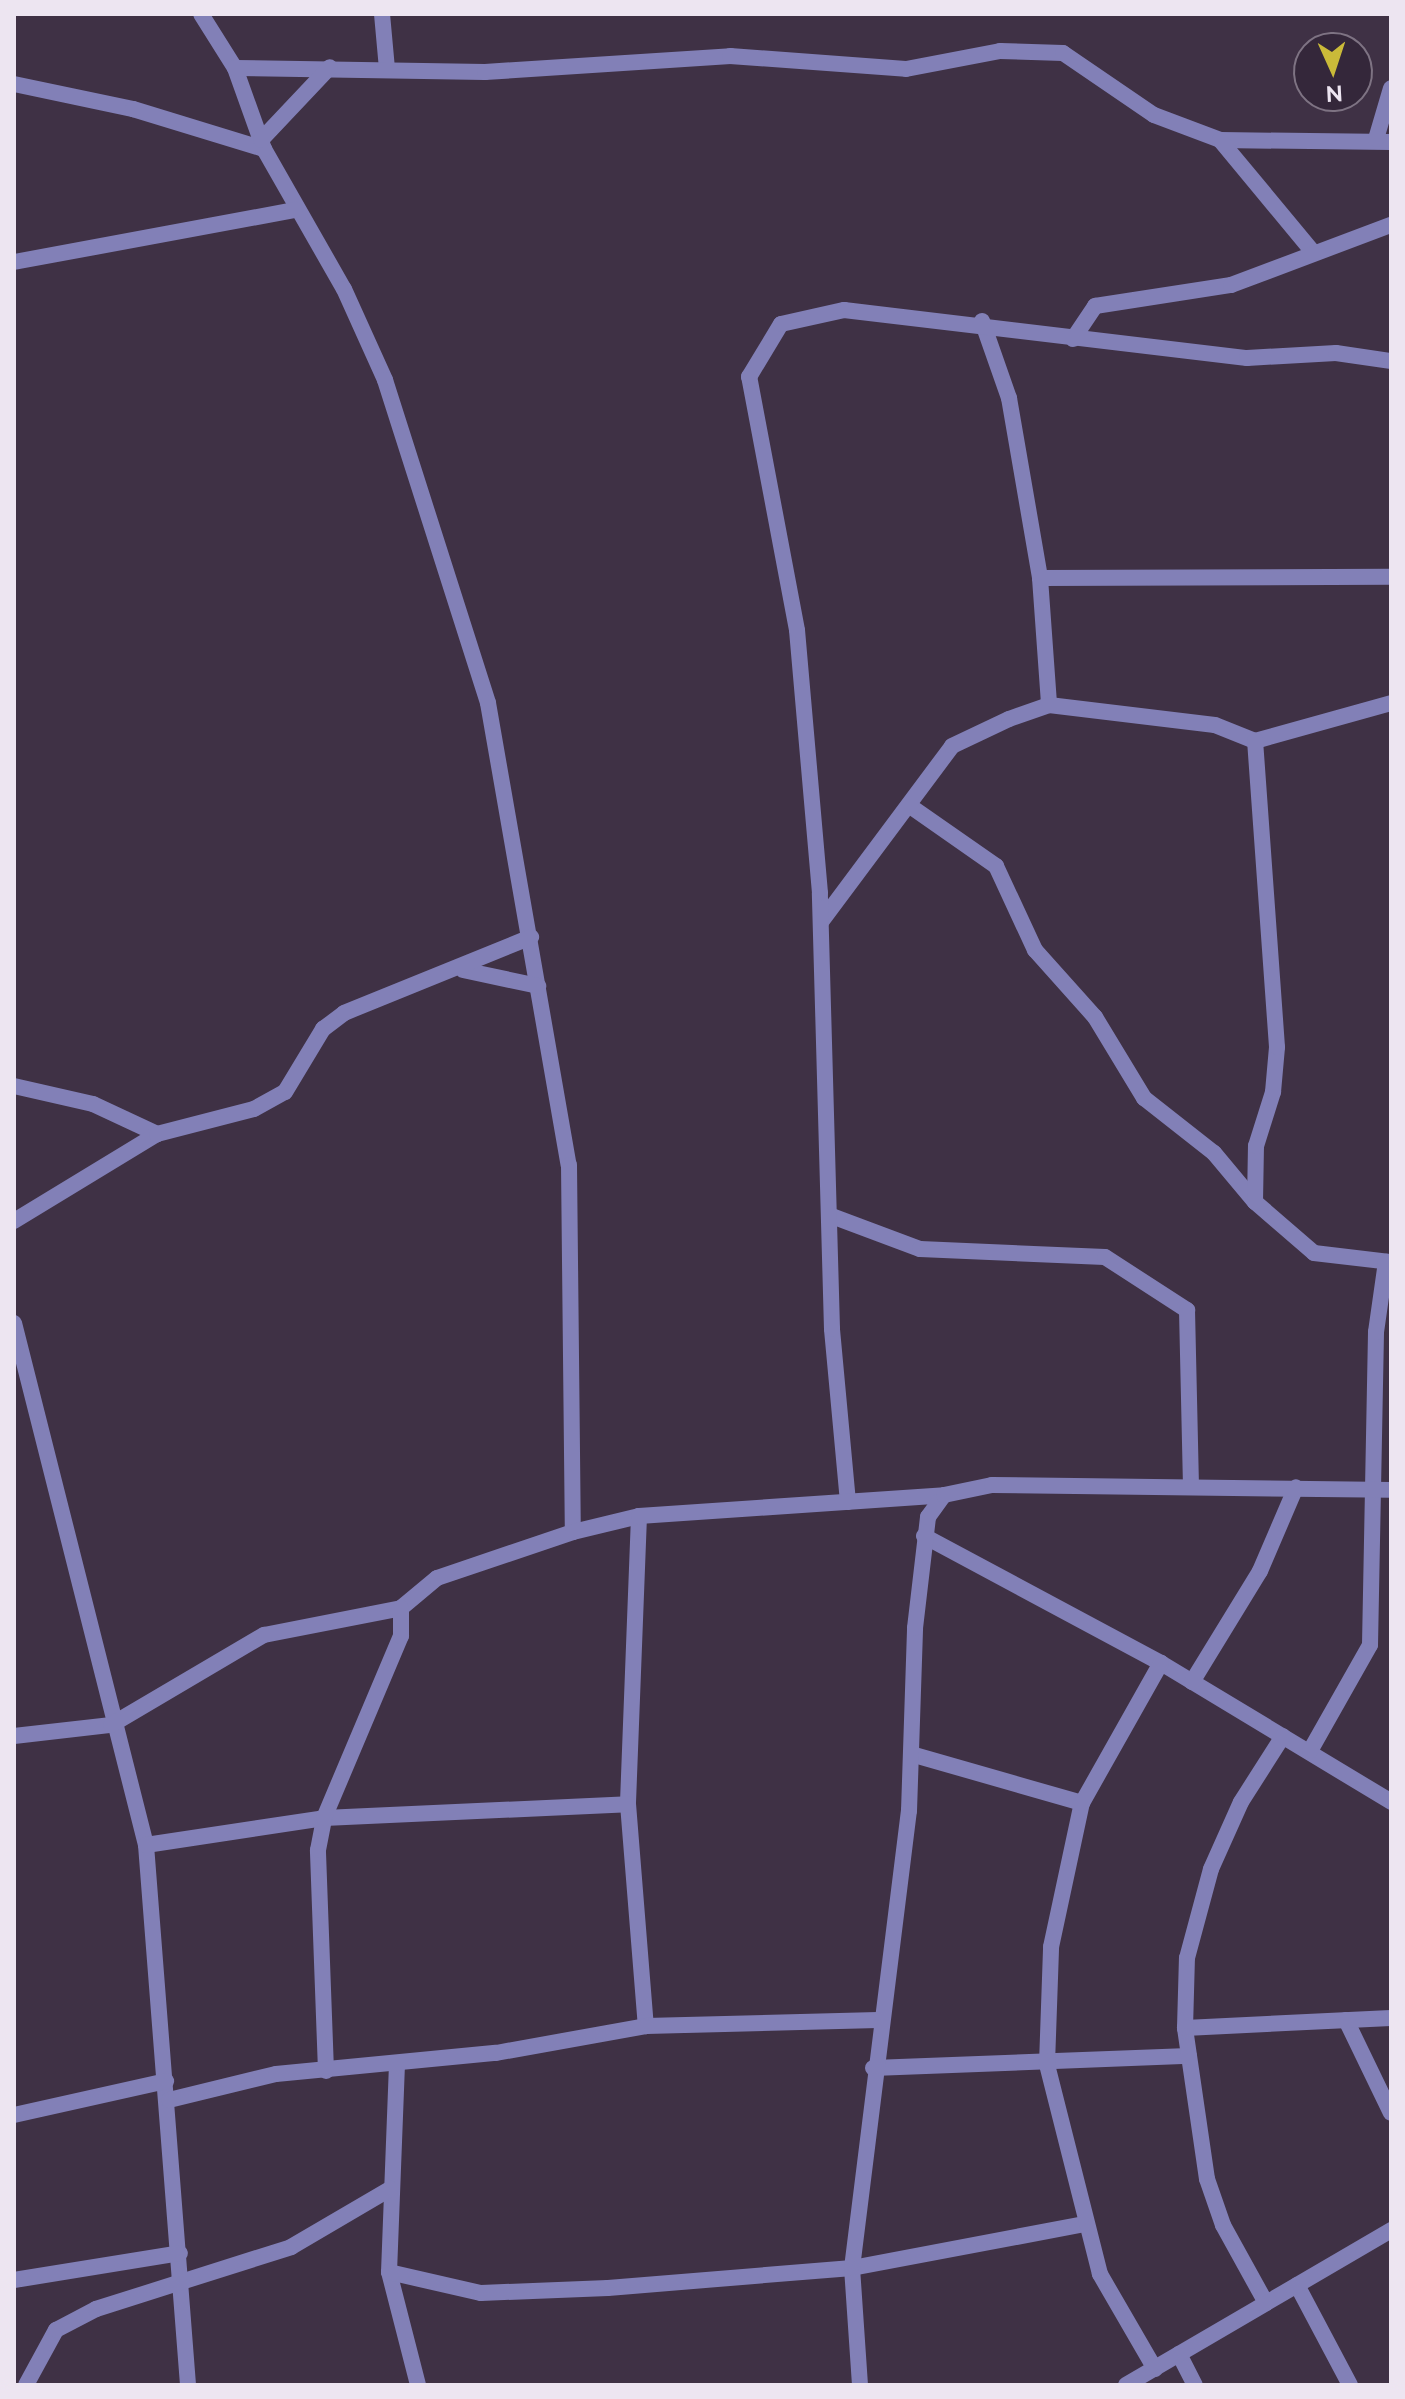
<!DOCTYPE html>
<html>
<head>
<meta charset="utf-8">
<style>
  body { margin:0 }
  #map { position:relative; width:1405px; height:2399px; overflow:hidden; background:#3f3145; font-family:Raleway,sans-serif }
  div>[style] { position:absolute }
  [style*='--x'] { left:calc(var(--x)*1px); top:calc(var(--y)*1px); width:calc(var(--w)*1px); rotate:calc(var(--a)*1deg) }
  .street>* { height:16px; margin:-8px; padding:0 8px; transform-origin:8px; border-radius:8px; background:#8280b7 }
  span { translate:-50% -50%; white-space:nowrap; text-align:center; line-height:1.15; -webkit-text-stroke:8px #34273a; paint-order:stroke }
  .frame { position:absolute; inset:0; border:16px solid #ede5f1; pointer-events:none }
  .north { position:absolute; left:1293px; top:32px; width:80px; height:80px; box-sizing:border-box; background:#34273a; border:2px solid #7e7383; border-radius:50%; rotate:177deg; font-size:22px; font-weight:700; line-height:32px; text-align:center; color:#ede5f1 }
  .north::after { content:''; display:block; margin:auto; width:28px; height:36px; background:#caba39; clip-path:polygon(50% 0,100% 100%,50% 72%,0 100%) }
</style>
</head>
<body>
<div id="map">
  <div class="street">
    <div style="--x:201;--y:14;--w:64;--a:57.8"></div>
    <div style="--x:235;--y:68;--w:86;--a:70.3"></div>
    <div style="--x:264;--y:149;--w:161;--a:60.3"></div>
    <div style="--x:344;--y:289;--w:100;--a:65.7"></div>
    <div style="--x:385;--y:380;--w:339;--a:72.3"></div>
    <div style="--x:488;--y:703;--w:469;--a:80.1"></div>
    <div style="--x:569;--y:1165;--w:367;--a:89.4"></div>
    <div style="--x:382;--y:14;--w:55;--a:84.8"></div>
    <div style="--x:235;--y:68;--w:250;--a:0.9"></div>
    <div style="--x:485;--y:72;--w:246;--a:-3.7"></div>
    <div style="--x:730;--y:56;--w:176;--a:4.2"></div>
    <div style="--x:906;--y:69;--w:96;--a:-10.8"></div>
    <div style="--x:1000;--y:51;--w:63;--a:1.8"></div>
    <div style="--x:1063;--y:53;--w:110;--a:34.3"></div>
    <div style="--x:1154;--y:115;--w:71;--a:20.7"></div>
    <div style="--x:1220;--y:140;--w:171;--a:0.7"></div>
    <div style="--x:14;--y:84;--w:122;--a:11.9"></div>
    <div style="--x:133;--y:109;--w:137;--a:17"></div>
    <div style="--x:1376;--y:139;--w:53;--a:-73.6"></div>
    <div style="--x:261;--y:140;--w:100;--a:-46.6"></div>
    <div style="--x:1220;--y:140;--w:144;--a:50.3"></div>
    <div style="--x:14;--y:262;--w:286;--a:-10.5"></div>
    <div style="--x:982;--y:321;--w:82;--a:70.7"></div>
    <div style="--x:1009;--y:398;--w:183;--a:80.2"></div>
    <div style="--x:1040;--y:578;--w:127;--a:85.9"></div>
    <div style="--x:1073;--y:339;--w:40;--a:-56"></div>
    <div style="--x:1095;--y:306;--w:138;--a:-8.8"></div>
    <div style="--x:1231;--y:285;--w:171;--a:-20.6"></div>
    <div style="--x:1040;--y:578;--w:351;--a:-0.2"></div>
    <div style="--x:910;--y:806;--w:105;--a:34.9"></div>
    <div style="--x:996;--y:866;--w:93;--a:65.1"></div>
    <div style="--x:1035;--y:950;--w:90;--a:48.2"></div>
    <div style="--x:1095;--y:1017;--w:95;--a:58.8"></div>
    <div style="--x:1144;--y:1098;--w:89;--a:38.2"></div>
    <div style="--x:1214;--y:1153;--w:64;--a:50.1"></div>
    <div style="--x:1255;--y:1202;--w:78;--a:40.8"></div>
    <div style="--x:1314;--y:1253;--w:78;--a:6.7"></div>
    <div style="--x:821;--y:922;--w:219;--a:-53.3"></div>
    <div style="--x:952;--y:746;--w:63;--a:-25.3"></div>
    <div style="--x:1009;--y:719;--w:42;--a:-19.3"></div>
    <div style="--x:1049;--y:705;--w:167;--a:6.9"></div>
    <div style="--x:1215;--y:725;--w:43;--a:21.8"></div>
    <div style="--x:1255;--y:741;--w:141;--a:-15.6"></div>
    <div style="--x:463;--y:970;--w:77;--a:12"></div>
    <div style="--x:14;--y:1086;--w:81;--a:12.8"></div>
    <div style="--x:93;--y:1104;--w:71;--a:25.1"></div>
    <div style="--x:1255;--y:1202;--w:56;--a:-89"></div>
    <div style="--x:1256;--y:1146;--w:57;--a:-72.5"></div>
    <div style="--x:1273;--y:1092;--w:45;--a:-84.9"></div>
    <div style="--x:1277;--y:1047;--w:307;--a:-94.1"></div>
    <div style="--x:829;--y:1215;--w:97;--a:20.5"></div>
    <div style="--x:920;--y:1249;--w:185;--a:2.5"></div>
    <div style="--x:1105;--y:1257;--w:98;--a:32.9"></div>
    <div style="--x:1187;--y:1310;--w:176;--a:88.7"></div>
    <div style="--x:14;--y:1221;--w:167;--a:-31.3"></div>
    <div style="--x:157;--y:1134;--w:100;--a:-14.5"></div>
    <div style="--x:254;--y:1109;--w:35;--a:-29"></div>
    <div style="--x:285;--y:1092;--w:74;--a:-58.9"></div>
    <div style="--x:323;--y:1029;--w:26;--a:-37"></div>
    <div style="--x:344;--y:1013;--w:202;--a:-22.1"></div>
    <div style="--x:14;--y:1323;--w:538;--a:75.81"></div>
    <div style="--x:146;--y:1845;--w:542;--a:85.55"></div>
    <div style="--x:848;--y:1502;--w:174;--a:-95.3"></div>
    <div style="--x:832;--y:1329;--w:436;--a:-91.6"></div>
    <div style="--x:820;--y:893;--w:264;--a:-95"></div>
    <div style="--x:797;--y:630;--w:258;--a:-100.7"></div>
    <div style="--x:749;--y:377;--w:62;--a:-58.9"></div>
    <div style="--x:781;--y:324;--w:65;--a:-12.5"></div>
    <div style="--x:844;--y:310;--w:406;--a:6.8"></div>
    <div style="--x:1247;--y:358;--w:89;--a:-3.2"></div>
    <div style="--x:1336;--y:353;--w:56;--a:8.3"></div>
    <div style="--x:639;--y:1516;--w:288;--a:92.2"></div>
    <div style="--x:628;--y:1804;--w:223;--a:85.4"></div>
    <div style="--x:924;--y:1536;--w:269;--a:28.2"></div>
    <div style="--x:1161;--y:1663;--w:269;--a:31.1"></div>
    <div style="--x:1192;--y:1682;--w:130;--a:-58.5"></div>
    <div style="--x:1260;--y:1571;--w:91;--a:-66.8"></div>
    <div style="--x:14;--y:1736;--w:98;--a:-6.5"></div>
    <div style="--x:111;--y:1725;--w:178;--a:-30.5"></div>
    <div style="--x:264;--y:1635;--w:140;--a:-11.1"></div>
    <div style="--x:401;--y:1608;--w:47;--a:-39.8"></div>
    <div style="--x:437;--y:1578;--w:144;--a:-18.7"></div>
    <div style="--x:573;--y:1532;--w:68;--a:-13.6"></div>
    <div style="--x:639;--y:1516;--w:306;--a:-3.9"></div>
    <div style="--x:1310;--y:1751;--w:122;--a:-60.5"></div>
    <div style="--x:1370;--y:1645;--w:313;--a:-88.9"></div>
    <div style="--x:1376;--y:1332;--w:71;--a:-81.9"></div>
    <div style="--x:911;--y:1754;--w:178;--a:16"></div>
    <div style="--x:146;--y:1845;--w:180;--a:-8.6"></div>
    <div style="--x:324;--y:1818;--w:304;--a:-2.6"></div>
    <div style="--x:1346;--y:2020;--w:103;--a:64.2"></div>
    <div style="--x:1185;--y:2028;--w:206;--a:-2.8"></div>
    <div style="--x:397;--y:2064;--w:208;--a:92.2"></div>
    <div style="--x:389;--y:2272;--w:117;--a:75.6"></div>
    <div style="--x:873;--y:2068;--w:316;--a:-2.2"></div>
    <div style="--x:326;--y:2071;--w:221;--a:-92.1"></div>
    <div style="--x:318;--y:1850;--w:33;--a:-79"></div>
    <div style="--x:324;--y:1818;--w:198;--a:-67.1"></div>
    <div style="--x:401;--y:1636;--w:28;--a:-90"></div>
    <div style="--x:169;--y:2100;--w:110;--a:-13.7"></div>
    <div style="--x:276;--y:2074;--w:221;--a:-5.5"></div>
    <div style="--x:496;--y:2053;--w:152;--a:-10.2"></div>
    <div style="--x:646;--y:2026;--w:232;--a:-1.5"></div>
    <div style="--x:14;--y:2115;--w:156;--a:-12.6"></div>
    <div style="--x:389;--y:2272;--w:94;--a:12.9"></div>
    <div style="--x:481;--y:2293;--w:127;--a:-2.3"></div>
    <div style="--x:608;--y:2288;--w:245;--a:-4.7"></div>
    <div style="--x:852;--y:2268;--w:236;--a:-10.7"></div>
    <div style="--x:14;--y:2280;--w:168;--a:-9.2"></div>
    <div style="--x:1297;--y:2285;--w:113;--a:62.1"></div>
    <div style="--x:1266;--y:2303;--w:89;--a:-118.9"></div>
    <div style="--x:1223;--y:2225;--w:49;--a:-109.2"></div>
    <div style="--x:1207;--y:2179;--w:153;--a:-98.3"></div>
    <div style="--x:1185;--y:2028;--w:70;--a:-88.4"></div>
    <div style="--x:1187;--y:1958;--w:92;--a:-74.9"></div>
    <div style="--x:1211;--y:1869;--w:73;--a:-65.9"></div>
    <div style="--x:1241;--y:1802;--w:78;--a:-57.5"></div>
    <div style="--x:1179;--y:2354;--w:35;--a:63"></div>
    <div style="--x:1155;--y:2369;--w:110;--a:-120.1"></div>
    <div style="--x:1100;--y:2274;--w:217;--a:-104.2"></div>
    <div style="--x:1047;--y:2064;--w:117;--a:-88"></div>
    <div style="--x:1051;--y:1947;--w:147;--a:-77.9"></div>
    <div style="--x:1082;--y:1803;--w:161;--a:-60.6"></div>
    <div style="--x:26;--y:2385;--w:63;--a:-61.4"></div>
    <div style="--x:56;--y:2330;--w:45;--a:-27.7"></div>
    <div style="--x:96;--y:2309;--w:205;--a:-17.6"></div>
    <div style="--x:291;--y:2247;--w:115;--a:-30.4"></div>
    <div style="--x:860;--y:2385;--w:117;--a:-93.9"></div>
    <div style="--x:852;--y:2268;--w:461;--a:-82.9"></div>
    <div style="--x:909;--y:1811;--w:183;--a:-88.1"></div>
    <div style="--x:915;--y:1628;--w:112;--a:-83.3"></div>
    <div style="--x:928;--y:1517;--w:27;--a:-54"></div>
    <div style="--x:944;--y:1495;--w:49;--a:-11.8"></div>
    <div style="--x:992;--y:1485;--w:399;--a:0.7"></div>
    <div style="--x:1126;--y:2385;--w:307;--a:-30.3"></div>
  </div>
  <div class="frame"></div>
  <div class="north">N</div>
</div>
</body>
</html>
